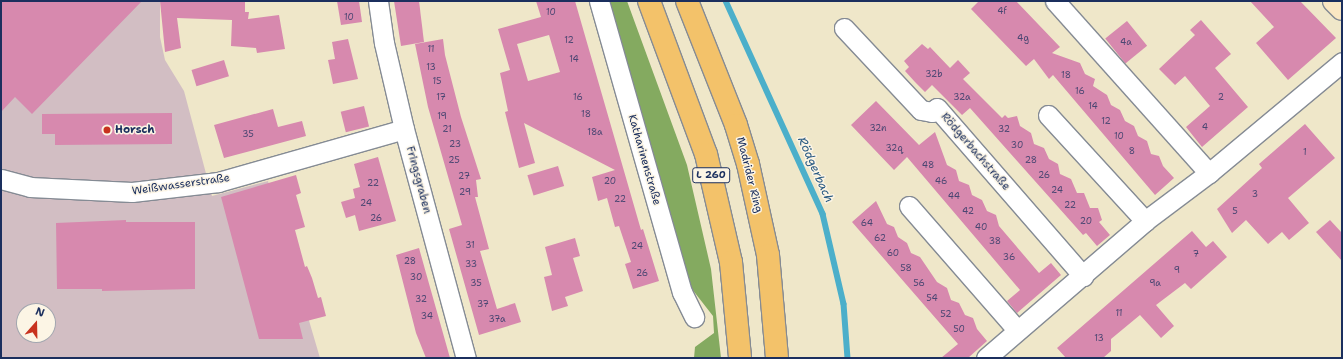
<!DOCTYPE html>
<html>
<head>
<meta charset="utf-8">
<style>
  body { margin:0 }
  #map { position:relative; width:1343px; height:359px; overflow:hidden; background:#efe7c9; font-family:"Shantell Sans",sans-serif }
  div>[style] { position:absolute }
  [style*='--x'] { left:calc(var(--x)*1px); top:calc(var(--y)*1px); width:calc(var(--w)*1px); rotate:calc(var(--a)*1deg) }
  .industrial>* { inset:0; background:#d2bec3 }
  .forest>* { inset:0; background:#84aa60 }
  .stream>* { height:5.5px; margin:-2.75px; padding:0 2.75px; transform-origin:2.75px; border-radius:2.75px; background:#4bafca }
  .building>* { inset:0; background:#d789ae; transform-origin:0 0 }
  .roads { filter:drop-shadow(1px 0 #858b94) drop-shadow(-1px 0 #858b94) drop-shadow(0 1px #858b94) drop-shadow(0 -1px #858b94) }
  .street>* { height:19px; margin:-9.5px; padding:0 9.5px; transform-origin:9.5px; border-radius:9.5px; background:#fff }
  .secondary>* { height:22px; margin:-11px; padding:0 11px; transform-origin:11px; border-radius:11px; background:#fae7c3 }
  .primary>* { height:22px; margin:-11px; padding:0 11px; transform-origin:11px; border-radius:11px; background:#f3c26a }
  .dots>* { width:11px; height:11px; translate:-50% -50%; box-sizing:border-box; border:2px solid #fcf5e5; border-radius:50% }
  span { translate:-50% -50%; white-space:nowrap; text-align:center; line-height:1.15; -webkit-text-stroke:3px #fcf5e5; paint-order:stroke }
  .number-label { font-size:9px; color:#4a4672 }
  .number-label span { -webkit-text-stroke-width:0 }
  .shield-label span { padding:1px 3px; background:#fcf5e5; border:1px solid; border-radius:3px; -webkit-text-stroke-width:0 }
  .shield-label { font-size:10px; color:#1b2f5e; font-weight:700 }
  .poi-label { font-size:11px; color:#1b2f5e; font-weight:700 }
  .left { translate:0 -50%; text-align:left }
  .street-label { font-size:11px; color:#1b2f5e }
  .water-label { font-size:12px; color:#2c5c84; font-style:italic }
  .frame { position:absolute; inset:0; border:2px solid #1b2f5e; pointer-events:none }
  .north { position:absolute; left:16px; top:303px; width:40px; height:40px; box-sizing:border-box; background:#fcf5e5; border:1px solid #a2a6af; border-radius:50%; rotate:20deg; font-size:11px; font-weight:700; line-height:16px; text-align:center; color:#1b2f5e }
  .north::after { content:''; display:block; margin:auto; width:14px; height:18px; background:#c8321e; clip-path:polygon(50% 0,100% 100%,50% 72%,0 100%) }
</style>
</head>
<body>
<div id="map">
  <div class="industrial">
    <div style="clip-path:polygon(evenodd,1px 1px,160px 1px,160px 37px,165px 60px,184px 91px,212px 196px,268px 181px,320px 358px,1px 358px,1px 1px,24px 311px,48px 311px,48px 335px,24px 335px,24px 311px)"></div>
  </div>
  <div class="forest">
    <div style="clip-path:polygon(610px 1px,627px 1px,687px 165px,711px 269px,721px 358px,694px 358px,695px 347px,714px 333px,713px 316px,688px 284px)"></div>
  </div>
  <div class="stream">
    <div style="--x:726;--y:1;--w:234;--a:65.5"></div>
    <div style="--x:823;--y:214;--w:92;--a:76.9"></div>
    <div style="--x:844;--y:304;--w:54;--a:85.8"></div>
  </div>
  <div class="building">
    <div style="clip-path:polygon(1px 1px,142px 1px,32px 114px,15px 97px,1px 112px)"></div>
    <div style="clip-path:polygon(160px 1px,245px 1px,245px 12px,249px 12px,248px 19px,279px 15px,285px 49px,257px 53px,256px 48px,231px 46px,232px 20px,177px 18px,181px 48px,165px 52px)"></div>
    <div style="clip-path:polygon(337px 1px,359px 1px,362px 22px,341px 25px)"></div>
    <div style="clip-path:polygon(394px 1px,419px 1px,424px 42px,401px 46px)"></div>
    <div style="clip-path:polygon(evenodd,536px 1px,575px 1px,641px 230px,643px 229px,659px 281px,633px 289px,625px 264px,631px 262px,619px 226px,615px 227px,607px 198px,598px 201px,592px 177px,615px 170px,524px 123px,535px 163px,519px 168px,505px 112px,508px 111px,500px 73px,510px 70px,498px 29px,541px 17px,536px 1px,549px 35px,560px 72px,528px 81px,517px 44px,549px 35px)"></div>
    <div style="clip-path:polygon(979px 1px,1016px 1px,1060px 47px,1052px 53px,1080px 63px,1085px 74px,1095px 79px,1093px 86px,1107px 95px,1111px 105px,1120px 110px,1125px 121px,1134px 126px,1138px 136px,1147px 141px,1151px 154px,1159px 156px,1163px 166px,1174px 178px,1155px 195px,1053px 75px,1049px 79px,1034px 59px,1026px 66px,971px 9px)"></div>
    <div style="clip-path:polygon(1250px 1px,1300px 1px,1336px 38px,1288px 80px,1256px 43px,1274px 27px)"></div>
    <div style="clip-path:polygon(1201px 20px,1231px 54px,1215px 68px,1248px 107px,1202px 147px,1186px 127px,1210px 106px,1185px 76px,1175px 85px,1159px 69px,1195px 35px,1190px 30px)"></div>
    <div style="left:1127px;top:21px;width:32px;height:28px;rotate:51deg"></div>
    <div style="clip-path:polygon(348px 39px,358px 79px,333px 84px,328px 60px,335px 59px,332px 42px)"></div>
    <div style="clip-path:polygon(443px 39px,445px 55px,461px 117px,481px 179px,476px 180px,478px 197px,475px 197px,489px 249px,480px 251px,497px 309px,515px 303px,521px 322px,479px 335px,449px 229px,462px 225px,428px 107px,415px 44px)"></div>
    <div style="clip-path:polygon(922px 44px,928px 49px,930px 47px,950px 68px,958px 60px,970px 73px,963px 79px,1002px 118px,1005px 115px,1008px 118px,1017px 116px,1020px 126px,1031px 133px,1034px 144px,1044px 148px,1049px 159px,1058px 164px,1060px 174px,1071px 179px,1077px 193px,1084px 193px,1090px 208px,1098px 208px,1102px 220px,1099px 222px,1110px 235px,1097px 246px,1086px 233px,1083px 235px,970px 108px,962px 115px,932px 85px,925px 92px,915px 82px,905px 71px,909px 67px,904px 61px)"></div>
    <div style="left:224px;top:60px;width:17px;height:34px;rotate:73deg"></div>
    <div style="clip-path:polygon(876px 101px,919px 145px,935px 132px,947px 165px,956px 170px,959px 181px,969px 185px,972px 195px,982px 200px,987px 211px,996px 215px,999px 226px,1039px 273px,1051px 263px,1061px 275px,1017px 313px,1007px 301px,1020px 290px,907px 157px,894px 170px,851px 125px)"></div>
    <div style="left:364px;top:106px;width:21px;height:24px;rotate:76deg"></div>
    <div style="clip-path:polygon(273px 109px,278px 127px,302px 121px,306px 136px,224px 158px,214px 125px)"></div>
    <div style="clip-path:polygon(172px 113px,172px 144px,55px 145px,55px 134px,42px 134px,42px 114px)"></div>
    <div style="clip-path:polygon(1305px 124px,1335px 158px,1288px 198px,1309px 223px,1289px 240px,1282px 232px,1268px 244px,1246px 220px,1232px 233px,1217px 209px,1262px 168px,1259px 164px)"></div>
    <div style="clip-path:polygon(378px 157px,396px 221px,359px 231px,355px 215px,346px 218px,341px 202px,355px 198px,353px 189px,360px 187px,354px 164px)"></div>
    <div style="left:558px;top:166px;width:21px;height:32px;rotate:73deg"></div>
    <div style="clip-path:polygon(296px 175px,301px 193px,296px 195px,305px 227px,295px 230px,305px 267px,307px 266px,312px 278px,318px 298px,321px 297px,326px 316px,299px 323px,303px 339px,259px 339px,221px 197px)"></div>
    <div style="clip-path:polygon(876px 201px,887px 224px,894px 227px,898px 237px,907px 243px,911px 253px,920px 257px,937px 282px,947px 288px,951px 300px,959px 303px,965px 315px,973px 318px,977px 329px,987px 341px,968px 358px,941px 358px,958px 344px,852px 222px)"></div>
    <div style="clip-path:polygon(126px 220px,126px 222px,195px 222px,195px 289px,102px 291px,102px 289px,57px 289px,56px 223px)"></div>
    <div style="clip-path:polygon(1330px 220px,1342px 233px,1342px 261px,1316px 232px)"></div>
    <div style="clip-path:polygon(1192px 231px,1206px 247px,1213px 241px,1227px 257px,1191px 289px,1185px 283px,1156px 305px,1174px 326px,1161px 338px,1140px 315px,1111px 339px,1111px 351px,1103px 358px,1066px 358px,1057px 348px)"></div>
    <div style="clip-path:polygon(575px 238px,580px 256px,573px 258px,583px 291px,565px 297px,568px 306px,552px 311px,544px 277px,552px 275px,545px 247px)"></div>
    <div style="clip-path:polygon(419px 248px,426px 273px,450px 358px,426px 358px,416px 333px,396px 255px)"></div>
  </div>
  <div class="roads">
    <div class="street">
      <div style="--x:378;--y:1;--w:42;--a:81.9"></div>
      <div style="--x:384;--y:43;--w:88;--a:76.9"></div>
      <div style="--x:404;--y:129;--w:237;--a:74.9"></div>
      <div style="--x:599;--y:1;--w:303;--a:74.1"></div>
      <div style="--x:682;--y:292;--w:28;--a:64"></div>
      <div style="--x:1055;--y:1;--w:231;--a:48.2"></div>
      <div style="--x:844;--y:28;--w:112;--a:46.8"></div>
      <div style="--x:921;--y:110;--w:11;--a:10"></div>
      <div style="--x:932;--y:112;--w:6;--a:-39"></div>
      <div style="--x:937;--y:108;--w:223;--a:49"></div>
      <div style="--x:1048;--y:115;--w:144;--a:47.5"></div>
      <div style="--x:1;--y:179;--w:30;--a:15"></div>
      <div style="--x:30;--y:187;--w:102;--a:2.8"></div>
      <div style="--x:132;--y:192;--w:87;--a:-6.6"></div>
      <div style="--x:218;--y:182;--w:193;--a:-15.9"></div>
      <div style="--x:909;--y:206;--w:164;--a:48.9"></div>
      <div style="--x:986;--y:358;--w:210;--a:-40.7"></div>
      <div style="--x:1145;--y:221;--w:80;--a:-36.9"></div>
      <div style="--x:1209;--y:173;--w:173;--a:-39.8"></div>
    </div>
    <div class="secondary">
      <div style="--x:1334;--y:1;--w:11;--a:45"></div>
    </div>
    <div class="primary">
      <div style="--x:649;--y:1;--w:163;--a:69.6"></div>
      <div style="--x:706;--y:154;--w:111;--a:77"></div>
      <div style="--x:731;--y:262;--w:96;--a:84.6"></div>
      <div style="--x:687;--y:1;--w:133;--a:68.4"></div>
      <div style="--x:736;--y:125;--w:41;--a:72.9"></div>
      <div style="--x:748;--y:164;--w:93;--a:77.6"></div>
      <div style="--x:768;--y:255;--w:103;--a:85"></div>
    </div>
  </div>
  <div class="dots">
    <div style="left:107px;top:130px;background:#c8321e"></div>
  </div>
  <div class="number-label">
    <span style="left:1002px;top:11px">4f</span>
    <span style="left:551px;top:12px">10</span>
    <span style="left:349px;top:17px">10</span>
    <span style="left:1023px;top:38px">4g</span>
    <span style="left:569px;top:40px">12</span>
    <span style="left:1126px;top:42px">4a</span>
    <span style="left:431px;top:49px">11</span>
    <span style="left:574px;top:59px">14</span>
    <span style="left:431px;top:67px">13</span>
    <span style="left:934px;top:74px">32b</span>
    <span style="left:1066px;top:75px">18</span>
    <span style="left:437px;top:81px">15</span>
    <span style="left:1080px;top:91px">16</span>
    <span style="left:441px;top:97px">17</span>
    <span style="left:578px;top:97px">16</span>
    <span style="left:962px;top:97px">32a</span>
    <span style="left:1221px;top:97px">2</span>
    <span style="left:1093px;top:106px">14</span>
    <span style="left:586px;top:114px">18</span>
    <span style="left:442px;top:116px">19</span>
    <span style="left:1106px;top:121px">12</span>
    <span style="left:1205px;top:127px">4</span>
    <span style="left:878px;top:128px">32n</span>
    <span style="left:447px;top:129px">21</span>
    <span style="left:1004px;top:129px">32</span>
    <span style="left:595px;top:132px">18a</span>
    <span style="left:248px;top:134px">35</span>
    <span style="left:1119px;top:136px">10</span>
    <span style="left:455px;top:144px">23</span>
    <span style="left:1017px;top:145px">30</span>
    <span style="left:894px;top:148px">32q</span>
    <span style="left:1132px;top:151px">8</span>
    <span style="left:1305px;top:152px">1</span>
    <span style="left:454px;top:160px">25</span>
    <span style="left:1031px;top:160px">28</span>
    <span style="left:928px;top:165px">48</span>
    <span style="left:1044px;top:175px">26</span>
    <span style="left:464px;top:176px">27</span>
    <span style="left:610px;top:181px">20</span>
    <span style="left:941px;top:181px">46</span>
    <span style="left:373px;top:183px">22</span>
    <span style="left:1057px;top:190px">24</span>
    <span style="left:465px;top:192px">29</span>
    <span style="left:1255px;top:194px">3</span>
    <span style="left:954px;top:196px">44</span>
    <span style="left:620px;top:199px">22</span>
    <span style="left:366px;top:203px">24</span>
    <span style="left:1070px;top:205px">22</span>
    <span style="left:968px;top:211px">42</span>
    <span style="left:1235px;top:211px">5</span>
    <span style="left:376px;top:218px">26</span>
    <span style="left:1086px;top:221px">20</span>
    <span style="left:867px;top:223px">64</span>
    <span style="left:981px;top:227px">40</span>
    <span style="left:880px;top:238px">62</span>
    <span style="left:995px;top:241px">38</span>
    <span style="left:470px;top:245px">31</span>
    <span style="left:637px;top:246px">24</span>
    <span style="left:893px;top:253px">60</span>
    <span style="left:1196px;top:254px">7</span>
    <span style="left:1009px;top:257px">36</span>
    <span style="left:410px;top:261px">28</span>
    <span style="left:471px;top:264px">33</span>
    <span style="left:906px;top:268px">58</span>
    <span style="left:1177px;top:270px">9</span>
    <span style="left:642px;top:273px">26</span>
    <span style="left:416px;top:277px">30</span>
    <span style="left:476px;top:283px">35</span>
    <span style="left:919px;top:283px">56</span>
    <span style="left:1155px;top:283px">9a</span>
    <span style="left:932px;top:298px">54</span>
    <span style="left:421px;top:299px">32</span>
    <span style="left:483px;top:304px">37</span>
    <span style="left:1119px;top:313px">11</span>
    <span style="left:946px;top:314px">52</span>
    <span style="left:427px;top:316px">34</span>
    <span style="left:497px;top:319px">37a</span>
    <span style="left:959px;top:329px">50</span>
    <span style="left:1099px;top:338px">13</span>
  </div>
  <div class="shield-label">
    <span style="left:711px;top:175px">L 260</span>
  </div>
  <div class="poi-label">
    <span class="left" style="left:115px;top:130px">Horsch</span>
  </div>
  <div class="street-label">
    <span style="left:975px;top:152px;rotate:49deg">Rödgerbachstraße</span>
    <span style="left:644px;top:160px;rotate:74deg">Katharinenstraße</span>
    <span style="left:749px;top:175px;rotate:76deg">Madrider Ring</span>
    <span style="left:418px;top:180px;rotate:75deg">Fringsgraben</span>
    <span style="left:181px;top:185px;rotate:-8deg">Weißwasserstraße</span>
  </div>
  <div class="water-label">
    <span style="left:815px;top:170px;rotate:66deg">Rödgerbach</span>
  </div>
  <div class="frame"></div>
  <div class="north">N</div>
</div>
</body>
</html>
